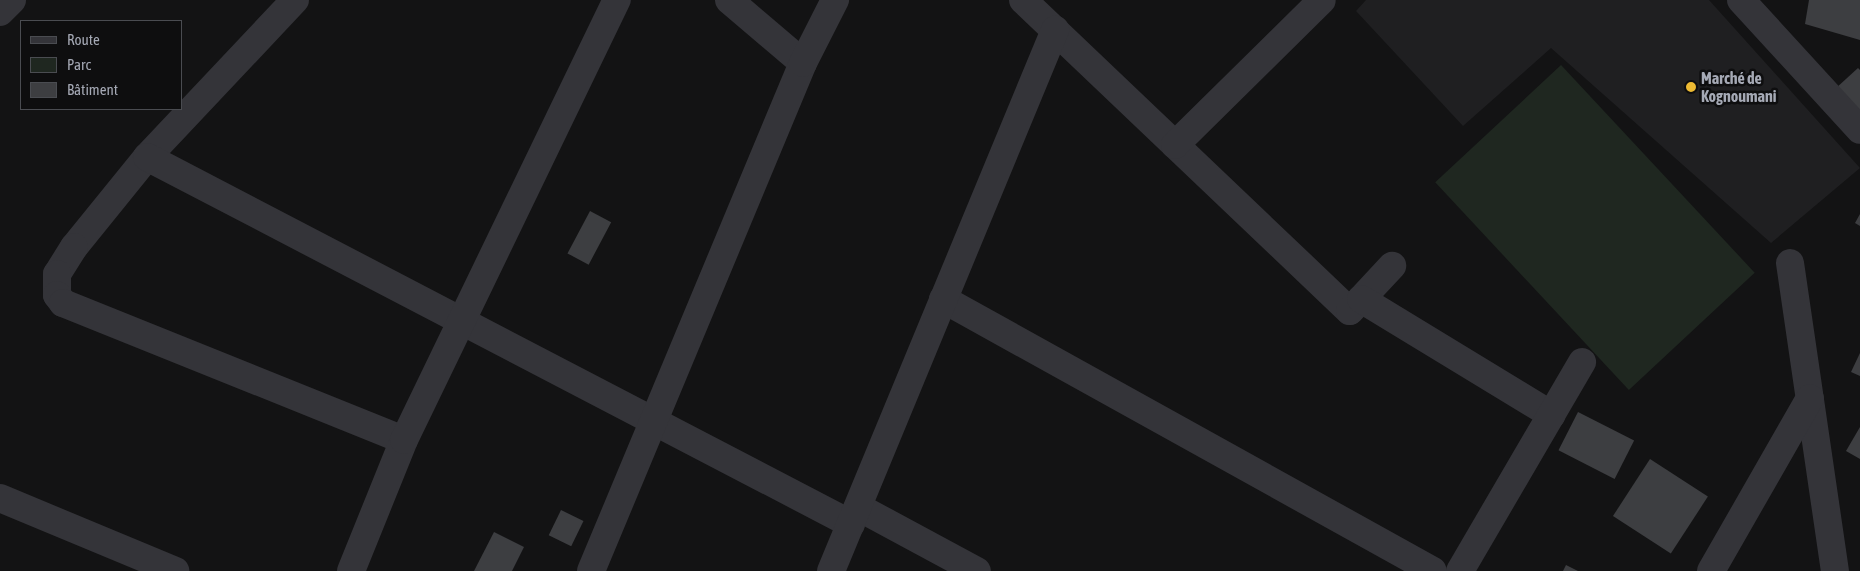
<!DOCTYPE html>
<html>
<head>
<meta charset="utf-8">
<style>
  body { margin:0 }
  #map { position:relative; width:1860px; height:571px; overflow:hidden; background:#131314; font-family:"Asap Condensed",sans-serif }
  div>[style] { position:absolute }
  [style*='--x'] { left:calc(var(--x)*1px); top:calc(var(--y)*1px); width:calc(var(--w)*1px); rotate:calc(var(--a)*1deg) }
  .built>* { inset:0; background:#1f1f21 }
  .green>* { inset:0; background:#1f2720; transform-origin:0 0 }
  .building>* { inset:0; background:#3d3e41; transform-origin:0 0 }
  .minor>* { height:28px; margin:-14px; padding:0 14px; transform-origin:14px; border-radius:14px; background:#343439 }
  .dots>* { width:14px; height:14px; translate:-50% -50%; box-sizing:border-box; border:2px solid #0e0e0f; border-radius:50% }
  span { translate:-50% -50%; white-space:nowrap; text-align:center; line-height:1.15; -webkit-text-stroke:5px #0e0e0f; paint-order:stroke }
  .poi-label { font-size:16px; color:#a5a9b5; font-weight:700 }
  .left { translate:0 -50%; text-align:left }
  .legend { position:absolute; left:20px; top:20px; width:162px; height:90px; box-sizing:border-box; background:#0e0e0f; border:1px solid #4a4c51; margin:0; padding:6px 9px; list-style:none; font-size:15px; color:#a5a9b5 }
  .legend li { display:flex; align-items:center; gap:10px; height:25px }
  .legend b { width:25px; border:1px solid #4a4c51 }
</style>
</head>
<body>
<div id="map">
  <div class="built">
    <div style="clip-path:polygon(1366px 0,1709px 0,1860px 168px,1771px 243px,1551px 48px,1463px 126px,1356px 11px)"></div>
  </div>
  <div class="green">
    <div style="left:1561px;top:65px;width:284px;height:172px;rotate:47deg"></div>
  </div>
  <div class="building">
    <div style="clip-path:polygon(1809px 0,1860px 0,1860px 40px,1805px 24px)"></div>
    <div style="clip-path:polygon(1858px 68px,1860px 70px,1860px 117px,1835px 89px)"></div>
    <div style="left:590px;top:211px;width:24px;height:48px;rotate:28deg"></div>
    <div style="clip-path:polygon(1860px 214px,1860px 226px,1855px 223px)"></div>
    <div style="clip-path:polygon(1860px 353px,1860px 376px,1851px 372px)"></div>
    <div style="left:1578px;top:412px;width:63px;height:43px;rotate:27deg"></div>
    <div style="clip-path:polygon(1860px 427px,1860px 459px,1846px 451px)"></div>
    <div style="left:1650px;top:459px;width:69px;height:68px;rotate:33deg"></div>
    <div style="left:561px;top:510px;width:25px;height:28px;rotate:26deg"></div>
    <div style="clip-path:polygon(494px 532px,524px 547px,512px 571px,474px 571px)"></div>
    <div style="clip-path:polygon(1566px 565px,1578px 571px,1563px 571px)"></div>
  </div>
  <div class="minor">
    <div style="--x:295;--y:0;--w:216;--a:133.3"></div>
    <div style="--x:147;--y:157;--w:116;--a:129"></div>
    <div style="--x:74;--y:247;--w:32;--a:122"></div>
    <div style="--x:57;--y:274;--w:21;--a:90"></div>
    <div style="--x:57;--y:295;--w:10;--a:53"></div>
    <div style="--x:63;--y:303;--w:367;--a:21.9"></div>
    <div style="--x:729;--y:0;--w:97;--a:40.4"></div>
    <div style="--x:1023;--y:0;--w:451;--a:43.6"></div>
    <div style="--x:1350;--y:311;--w:62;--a:-47"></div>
    <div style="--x:1741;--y:0;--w:176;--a:47.5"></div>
    <div style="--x:0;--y:12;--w:17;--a:-45"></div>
    <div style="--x:1175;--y:145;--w:206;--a:-44.6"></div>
    <div style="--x:147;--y:157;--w:794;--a:27.53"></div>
    <div style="--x:1790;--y:263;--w:311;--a:81.7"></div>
    <div style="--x:943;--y:299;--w:560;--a:29.03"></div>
    <div style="--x:1361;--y:299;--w:223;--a:31.3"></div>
    <div style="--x:0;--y:498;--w:190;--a:22.6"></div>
    <div style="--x:858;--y:507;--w:135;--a:28.3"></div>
    <div style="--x:351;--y:571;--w:141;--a:-68"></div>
    <div style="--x:404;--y:440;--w:489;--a:-64.2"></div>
    <div style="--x:591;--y:571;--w:550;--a:-67.35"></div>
    <div style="--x:803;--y:63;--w:71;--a:-63.1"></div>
    <div style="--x:831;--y:571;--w:586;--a:-67.51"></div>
    <div style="--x:1460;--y:571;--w:242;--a:-59.7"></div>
    <div style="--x:1711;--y:571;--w:199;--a:-60.2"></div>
  </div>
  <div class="dots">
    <div style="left:1691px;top:87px;background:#edba33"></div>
  </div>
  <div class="poi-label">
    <span class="left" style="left:1701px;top:87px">Marché de<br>Kognoumani</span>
  </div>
  <ul class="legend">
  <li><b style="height:6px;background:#343439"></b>Route</li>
  <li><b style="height:14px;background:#1f2720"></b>Parc</li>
  <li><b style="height:14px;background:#3d3e41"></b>Bâtiment</li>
  </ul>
</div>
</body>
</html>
